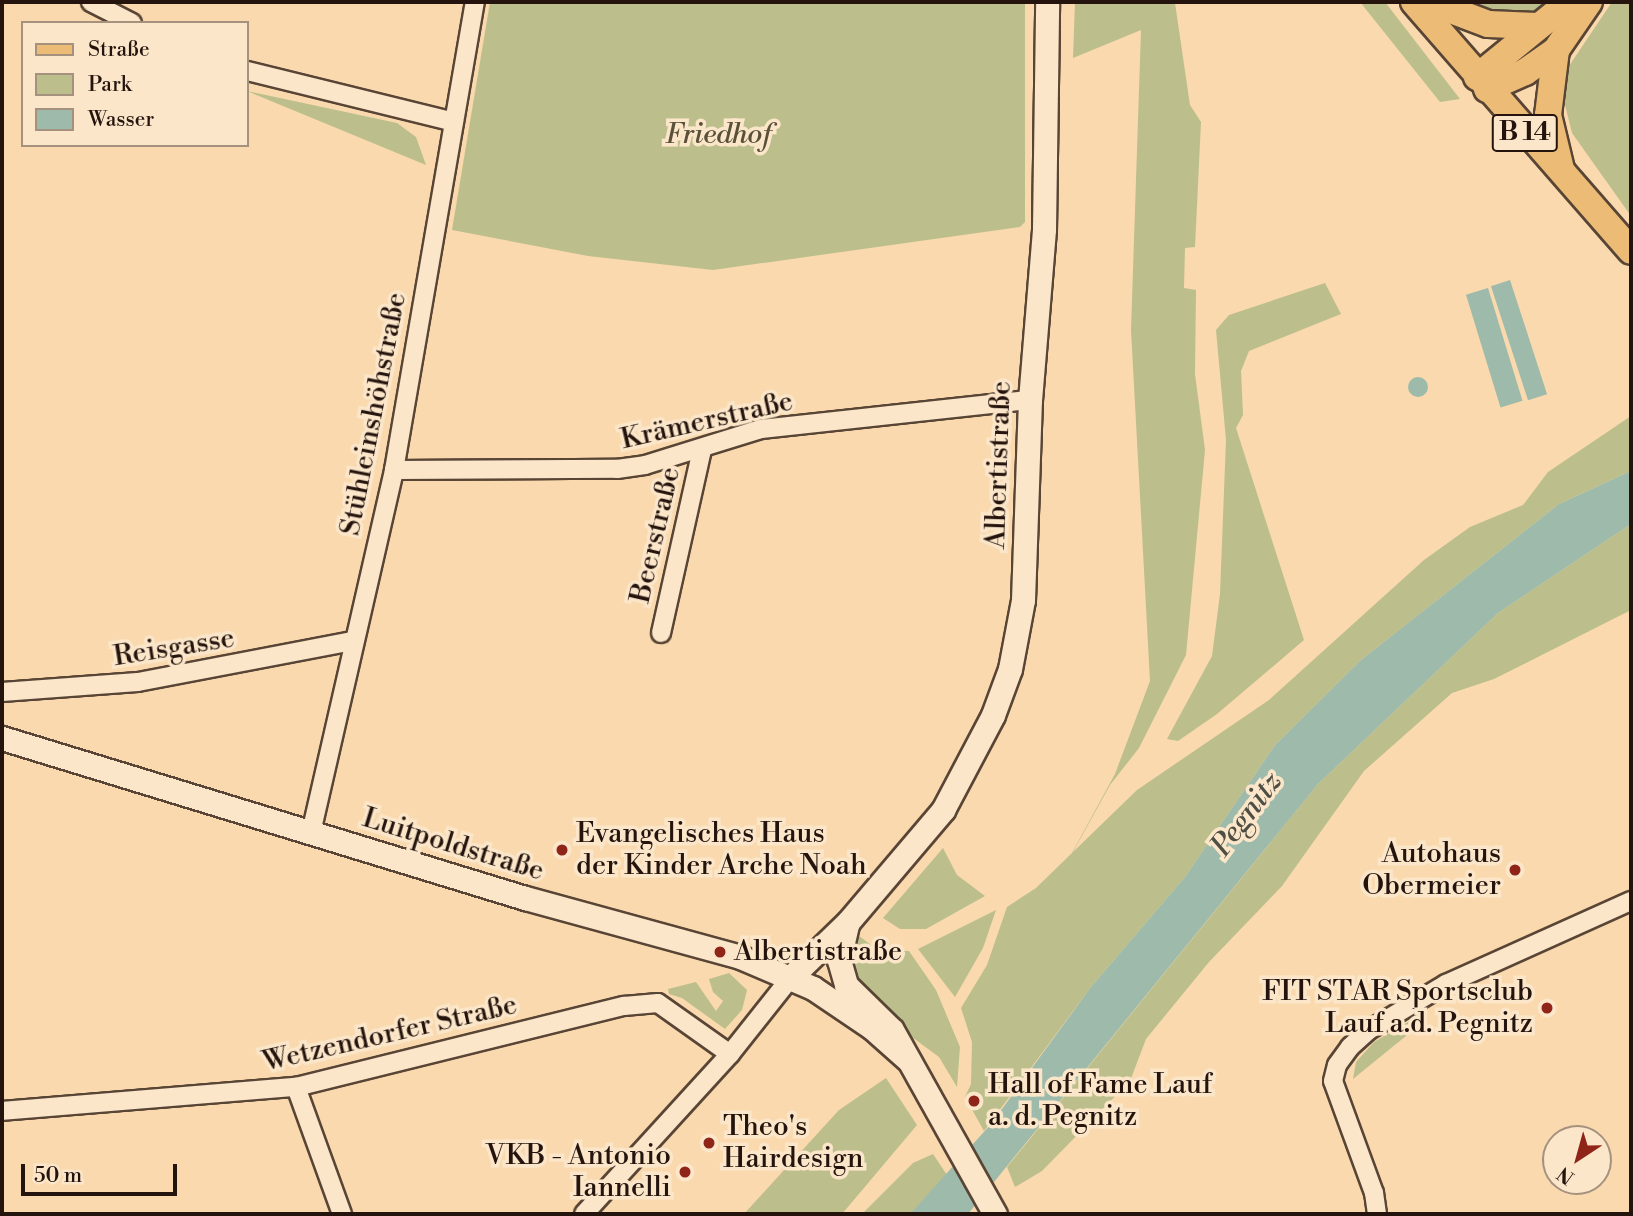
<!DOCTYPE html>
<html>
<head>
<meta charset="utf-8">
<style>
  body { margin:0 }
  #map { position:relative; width:1633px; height:1216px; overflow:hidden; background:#f9d9ad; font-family:"Libre Bodoni",serif }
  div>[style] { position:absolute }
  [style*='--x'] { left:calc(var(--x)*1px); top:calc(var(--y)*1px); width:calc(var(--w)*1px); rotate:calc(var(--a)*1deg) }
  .green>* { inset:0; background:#bcbf8b }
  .water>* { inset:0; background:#9ebaab; transform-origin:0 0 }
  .round { border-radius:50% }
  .roads { filter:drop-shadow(2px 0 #594535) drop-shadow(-2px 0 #594535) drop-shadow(0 2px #594535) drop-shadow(0 -2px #594535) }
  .street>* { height:18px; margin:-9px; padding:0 9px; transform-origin:9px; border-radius:9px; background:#fbe6ca }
  .secondary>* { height:23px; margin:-11.5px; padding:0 11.5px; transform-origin:11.5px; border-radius:11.5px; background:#fbe6ca }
  .primary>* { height:26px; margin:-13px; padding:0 13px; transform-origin:13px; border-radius:13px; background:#ecbc76 }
  .dots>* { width:19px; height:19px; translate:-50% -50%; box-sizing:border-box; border:4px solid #fbe6ca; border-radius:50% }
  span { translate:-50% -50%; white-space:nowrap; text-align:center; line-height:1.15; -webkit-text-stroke:7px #fbe6ca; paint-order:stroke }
  .shield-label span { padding:2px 5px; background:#fbe6ca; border:2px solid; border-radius:5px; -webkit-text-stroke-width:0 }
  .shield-label { font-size:26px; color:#24140d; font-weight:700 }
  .park-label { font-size:28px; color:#595039; font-style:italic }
  .street-label { font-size:28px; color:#24140d }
  .poi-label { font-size:28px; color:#24140d }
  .left { translate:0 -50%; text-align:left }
  .right { translate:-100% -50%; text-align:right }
  .water-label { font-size:30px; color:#4f4e44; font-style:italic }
  .frame { position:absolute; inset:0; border:4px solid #24140d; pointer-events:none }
  .legend { position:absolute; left:21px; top:21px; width:228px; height:126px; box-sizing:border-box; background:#fbe6ca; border:2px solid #a5927e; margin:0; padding:9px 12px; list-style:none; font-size:21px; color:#24140d }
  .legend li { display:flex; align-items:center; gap:14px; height:35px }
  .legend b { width:35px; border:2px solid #a5927e }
  .north { position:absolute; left:1542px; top:1125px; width:70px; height:70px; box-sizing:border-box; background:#fbe6ca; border:2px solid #a5927e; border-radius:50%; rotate:216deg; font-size:19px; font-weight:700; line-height:28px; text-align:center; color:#24140d }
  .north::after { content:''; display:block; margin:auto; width:24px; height:32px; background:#8f2418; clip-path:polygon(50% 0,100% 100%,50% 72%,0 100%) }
  .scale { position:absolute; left:21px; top:1164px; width:156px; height:32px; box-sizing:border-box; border:4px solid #24140d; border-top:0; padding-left:9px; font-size:21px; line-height:24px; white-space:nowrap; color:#24140d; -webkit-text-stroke:5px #fbe6ca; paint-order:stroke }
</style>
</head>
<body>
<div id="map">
  <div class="green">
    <div style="clip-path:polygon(490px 2px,1025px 2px,1025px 222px,1020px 227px,713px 270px,588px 256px,452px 230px)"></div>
    <div style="clip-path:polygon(1075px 2px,1175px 3px,1190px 105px,1201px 122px,1195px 247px,1185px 248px,1184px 288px,1196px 290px,1195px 374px,1205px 450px,1186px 655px,1139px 748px,1110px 785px,1073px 852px,1137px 790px,1269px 700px,1424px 560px,1470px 527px,1523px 505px,1548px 472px,1631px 416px,1631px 471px,1559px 504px,1361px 660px,1275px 745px,1185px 877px,1091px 987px,984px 1131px,965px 1097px,971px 1084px,972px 1042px,961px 1008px,987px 965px,1007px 907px,1036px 888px,1072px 853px,1115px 774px,1150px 681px,1131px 330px,1141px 30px,1073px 58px)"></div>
    <div style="clip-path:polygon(1360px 2px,1385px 2px,1460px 99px,1440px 102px)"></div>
    <div style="clip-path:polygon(1456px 2px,1562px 2px,1530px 18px,1495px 19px)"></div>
    <div style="clip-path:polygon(1612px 2px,1631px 2px,1631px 216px,1572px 133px,1564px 101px,1567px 69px)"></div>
    <div style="clip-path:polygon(247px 91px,397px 123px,416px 137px,426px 165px)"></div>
    <div style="clip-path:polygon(1325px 283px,1341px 314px,1249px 351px,1241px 371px,1243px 415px,1236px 428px,1304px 640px,1217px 714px,1178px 741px,1167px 739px,1212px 656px,1220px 594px,1226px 440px,1216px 330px,1229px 315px)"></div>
    <div style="clip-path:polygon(1631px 524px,1631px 610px,1494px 679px,1452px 693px,1364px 771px,1282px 886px,1209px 962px,1146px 1039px,1130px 1081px,1042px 1171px,1015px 1187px,1007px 1167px,1318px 784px,1498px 613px)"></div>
    <div style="clip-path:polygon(943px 848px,957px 875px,985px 896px,926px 929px,900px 929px,883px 918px)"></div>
    <div style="clip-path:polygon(996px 910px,983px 948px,955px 997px,918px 949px)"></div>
    <div style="clip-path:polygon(859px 936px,879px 951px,909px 951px,936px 990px,960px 1047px,957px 1087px,939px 1057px,905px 1032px,855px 981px,850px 950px)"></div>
    <div style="clip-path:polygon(729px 973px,747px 990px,742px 1010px,725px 1029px,682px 998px,669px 994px,668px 989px,696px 982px,716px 1011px,723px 1001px,713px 992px,709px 979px)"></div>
    <div style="clip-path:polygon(1413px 1019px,1417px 1027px,1353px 1079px,1356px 1062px,1374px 1042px)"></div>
    <div style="clip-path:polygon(886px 1078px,917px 1125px,842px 1214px,744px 1214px,839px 1110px)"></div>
    <div style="clip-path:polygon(933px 1154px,947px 1175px,910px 1214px,862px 1214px,913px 1163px)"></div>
  </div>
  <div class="water">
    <div style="left:1510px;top:280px;width:120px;height:20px;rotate:72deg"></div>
    <div style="left:1488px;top:288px;width:118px;height:23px;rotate:73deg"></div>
    <div class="round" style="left:1408px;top:377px;width:20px;height:20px"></div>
    <div style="clip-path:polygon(1631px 471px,1631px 524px,1498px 613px,1318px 784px,968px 1214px,910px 1214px,991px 1124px,1091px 987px,1185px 877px,1275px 745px,1361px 660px,1559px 504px)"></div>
  </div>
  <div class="roads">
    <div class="street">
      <div style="--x:91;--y:2;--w:46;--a:27.1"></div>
      <div style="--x:247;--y:71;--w:213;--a:13.8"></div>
      <div style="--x:394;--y:470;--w:223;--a:-0.3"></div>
      <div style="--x:617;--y:469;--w:28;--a:-8"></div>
      <div style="--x:645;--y:465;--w:121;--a:-17.2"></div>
      <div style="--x:761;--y:429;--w:271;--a:-6.2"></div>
      <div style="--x:661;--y:633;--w:189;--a:-77.4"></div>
      <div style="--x:2;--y:692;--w:136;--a:-4.2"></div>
      <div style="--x:138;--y:682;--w:219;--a:-10.8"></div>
      <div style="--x:311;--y:833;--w:372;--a:-77.1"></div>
      <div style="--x:394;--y:470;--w:475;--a:-80.2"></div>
      <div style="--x:296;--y:1087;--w:135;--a:70.1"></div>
      <div style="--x:2;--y:1111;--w:295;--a:-4.7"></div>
      <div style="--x:296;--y:1087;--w:338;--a:-13.9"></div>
      <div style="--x:624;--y:1006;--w:34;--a:-5"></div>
      <div style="--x:658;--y:1003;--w:88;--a:35.3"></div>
      <div style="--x:584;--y:1214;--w:217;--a:-47.6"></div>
      <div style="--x:730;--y:1054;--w:100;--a:-51.5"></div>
      <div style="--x:1377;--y:1214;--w:21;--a:-98"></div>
      <div style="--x:1374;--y:1193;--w:119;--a:-110.1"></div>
      <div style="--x:1333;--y:1081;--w:16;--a:-76"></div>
      <div style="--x:1337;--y:1065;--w:22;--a:-54"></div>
      <div style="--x:1350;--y:1047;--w:25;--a:-42"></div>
      <div style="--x:1369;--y:1030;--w:90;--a:-30.9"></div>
      <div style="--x:1446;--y:984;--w:203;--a:-24.2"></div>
    </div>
    <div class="secondary">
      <div style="--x:2;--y:738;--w:547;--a:17.01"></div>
      <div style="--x:525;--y:898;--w:223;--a:15.3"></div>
      <div style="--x:740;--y:957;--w:79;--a:23"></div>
      <div style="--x:813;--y:988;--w:71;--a:34.1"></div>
      <div style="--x:872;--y:1028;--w:47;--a:41.5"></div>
      <div style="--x:847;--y:925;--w:36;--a:103"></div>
      <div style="--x:839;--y:960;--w:26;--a:74"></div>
      <div style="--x:846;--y:985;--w:64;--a:44.4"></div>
      <div style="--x:892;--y:1030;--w:211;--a:60.8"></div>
      <div style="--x:792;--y:976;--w:78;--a:-44"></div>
      <div style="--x:848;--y:922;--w:147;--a:-49.7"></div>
      <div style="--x:943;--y:810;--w:107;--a:-62.2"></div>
      <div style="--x:993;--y:715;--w:49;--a:-69.7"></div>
      <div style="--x:1010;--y:669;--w:70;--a:-79.3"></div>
      <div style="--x:1023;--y:600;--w:200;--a:-88"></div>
      <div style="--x:1030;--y:400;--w:172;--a:-85.3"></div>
      <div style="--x:1044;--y:229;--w:227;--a:-89.2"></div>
    </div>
    <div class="primary">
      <div style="--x:1414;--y:2;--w:330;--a:48.9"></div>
      <div style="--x:1430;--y:2;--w:62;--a:20.8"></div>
      <div style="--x:1488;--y:24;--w:49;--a:2.3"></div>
      <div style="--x:1556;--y:50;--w:65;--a:97"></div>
      <div style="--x:1548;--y:115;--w:56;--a:76.5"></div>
      <div style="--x:1477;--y:77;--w:119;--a:-39.2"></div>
      <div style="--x:1487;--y:89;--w:42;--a:-24.1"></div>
      <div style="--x:1525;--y:72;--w:38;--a:-35"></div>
      <div style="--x:1556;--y:50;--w:58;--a:-55.5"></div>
    </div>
  </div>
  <div class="dots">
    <div style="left:562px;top:850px;background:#8f2418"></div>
    <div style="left:1515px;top:870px;background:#8f2418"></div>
    <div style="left:720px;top:952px;background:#8f2418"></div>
    <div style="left:1547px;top:1008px;background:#8f2418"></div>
    <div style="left:974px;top:1101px;background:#8f2418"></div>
    <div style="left:709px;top:1143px;background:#8f2418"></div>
    <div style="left:685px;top:1172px;background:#8f2418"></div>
  </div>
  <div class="shield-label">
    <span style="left:1525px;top:133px">B 14</span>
  </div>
  <div class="park-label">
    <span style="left:718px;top:135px">Friedhof</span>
  </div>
  <div class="street-label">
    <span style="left:374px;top:414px;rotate:-79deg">Stühleinshöhstraße</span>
    <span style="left:707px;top:421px;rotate:-13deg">Krämerstraße</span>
    <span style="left:999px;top:465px;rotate:-88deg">Albertistraße</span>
    <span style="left:656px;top:535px;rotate:-77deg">Beerstraße</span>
    <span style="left:174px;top:648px;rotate:-9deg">Reisgasse</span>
    <span style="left:453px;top:845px;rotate:17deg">Luitpoldstraße</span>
    <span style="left:390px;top:1034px;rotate:-13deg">Wetzendorfer Straße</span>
  </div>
  <div class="poi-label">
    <span class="left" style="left:576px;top:850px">Evangelisches Haus<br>der Kinder Arche Noah</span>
    <span class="right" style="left:1501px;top:870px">Autohaus<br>Obermeier</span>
    <span class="left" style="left:734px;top:952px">Albertistraße</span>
    <span class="right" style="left:1533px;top:1008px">FIT STAR Sportsclub<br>Lauf a.d. Pegnitz</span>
    <span class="left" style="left:988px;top:1101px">Hall of Fame Lauf<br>a. d. Pegnitz</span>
    <span class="left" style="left:723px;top:1143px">Theo's<br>Hairdesign</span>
    <span class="right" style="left:671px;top:1172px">VKB - Antonio<br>Iannelli</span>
  </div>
  <div class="water-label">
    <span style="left:1247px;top:814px;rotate:-53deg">Pegnitz</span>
  </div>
  <div class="frame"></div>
  <ul class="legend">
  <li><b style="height:9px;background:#ecbc76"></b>Straße</li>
  <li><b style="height:19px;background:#bcbf8b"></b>Park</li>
  <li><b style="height:19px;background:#9ebaab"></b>Wasser</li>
  </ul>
  <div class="north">N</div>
  <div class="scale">50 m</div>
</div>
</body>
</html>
